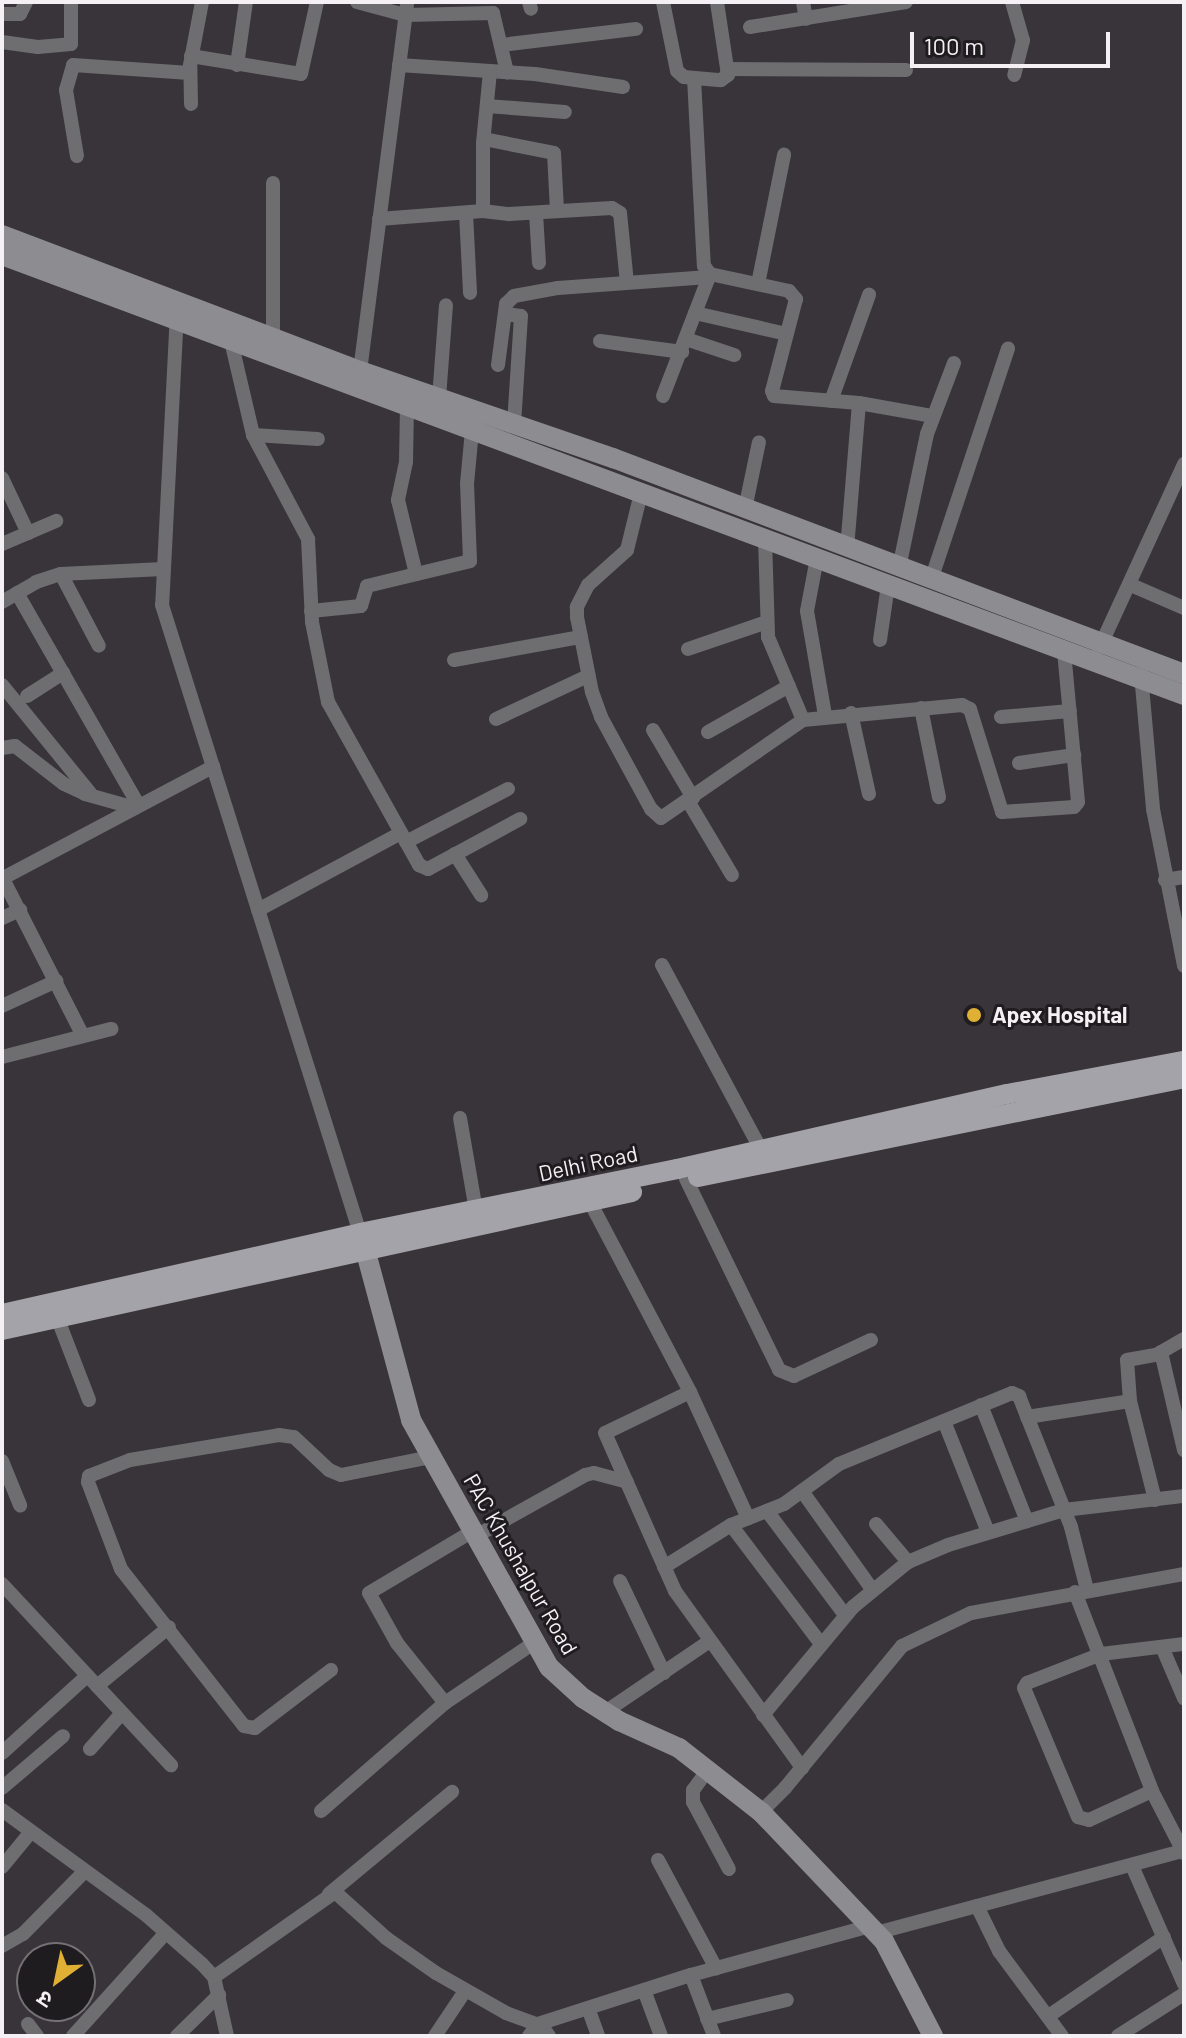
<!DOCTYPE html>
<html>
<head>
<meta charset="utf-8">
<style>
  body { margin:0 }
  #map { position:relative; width:1186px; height:2038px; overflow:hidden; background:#393439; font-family:Barlow,"Noto Sans Devanagari",sans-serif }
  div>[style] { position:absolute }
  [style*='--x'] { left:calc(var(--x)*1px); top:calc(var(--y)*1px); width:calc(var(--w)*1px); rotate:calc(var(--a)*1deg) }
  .street>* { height:14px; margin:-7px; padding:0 7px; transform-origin:7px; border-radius:7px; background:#6e6d70 }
  .secondary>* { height:20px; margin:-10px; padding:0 10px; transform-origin:10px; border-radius:10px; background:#8d8c91 }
  .primary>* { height:20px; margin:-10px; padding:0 10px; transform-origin:10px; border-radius:10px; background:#a5a3aa }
  .dots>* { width:22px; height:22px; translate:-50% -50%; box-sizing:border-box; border:4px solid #1e1c1f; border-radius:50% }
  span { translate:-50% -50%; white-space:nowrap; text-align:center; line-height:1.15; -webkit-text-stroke:6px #1e1c1f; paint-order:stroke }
  .poi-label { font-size:22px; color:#f4f0f4; font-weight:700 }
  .left { translate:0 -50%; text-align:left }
  .street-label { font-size:22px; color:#f4f0f4 }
  .frame { position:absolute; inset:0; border:4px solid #f4f0f4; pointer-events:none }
  .north { position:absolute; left:16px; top:1942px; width:80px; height:80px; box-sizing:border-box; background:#1e1c1f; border:2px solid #747174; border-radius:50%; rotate:213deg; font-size:22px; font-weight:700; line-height:32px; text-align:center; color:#f4f0f4 }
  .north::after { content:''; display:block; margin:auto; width:28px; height:36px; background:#e0b034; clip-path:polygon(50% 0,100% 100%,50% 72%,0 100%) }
  .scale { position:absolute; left:910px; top:32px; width:200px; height:36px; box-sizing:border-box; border:4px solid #f4f0f4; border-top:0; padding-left:10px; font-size:24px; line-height:28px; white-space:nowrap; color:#f4f0f4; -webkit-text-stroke:6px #1e1c1f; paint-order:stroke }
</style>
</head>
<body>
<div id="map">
  <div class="street">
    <div style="--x:357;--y:2;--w:50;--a:15.2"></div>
    <div style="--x:405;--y:15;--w:88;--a:-1.3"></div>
    <div style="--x:493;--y:13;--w:61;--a:76.7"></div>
    <div style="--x:529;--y:2;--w:7;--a:74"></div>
    <div style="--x:663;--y:2;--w:70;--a:78.5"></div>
    <div style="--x:677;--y:71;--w:9;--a:41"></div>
    <div style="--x:684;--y:77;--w:37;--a:5"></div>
    <div style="--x:721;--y:80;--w:9;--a:-36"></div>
    <div style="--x:728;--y:75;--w:74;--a:-98.6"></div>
    <div style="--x:803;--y:2;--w:17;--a:80"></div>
    <div style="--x:1012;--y:2;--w:40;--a:74"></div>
    <div style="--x:1023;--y:40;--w:36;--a:104"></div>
    <div style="--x:2;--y:14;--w:18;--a:0"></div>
    <div style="--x:20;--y:14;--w:13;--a:-63"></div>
    <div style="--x:750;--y:27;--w:158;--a:-9.1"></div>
    <div style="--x:2;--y:42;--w:36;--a:8"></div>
    <div style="--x:38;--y:47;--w:33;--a:-5"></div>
    <div style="--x:71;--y:44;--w:42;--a:-90"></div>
    <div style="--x:501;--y:45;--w:136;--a:-6.8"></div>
    <div style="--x:191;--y:56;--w:111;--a:9.3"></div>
    <div style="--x:301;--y:74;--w:74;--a:-77.5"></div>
    <div style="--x:237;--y:65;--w:64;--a:-81.9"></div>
    <div style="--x:399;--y:65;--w:136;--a:3.8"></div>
    <div style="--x:535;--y:74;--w:89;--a:8.4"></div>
    <div style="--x:727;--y:69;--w:179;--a:0.3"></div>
    <div style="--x:694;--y:78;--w:188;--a:87"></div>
    <div style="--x:704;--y:266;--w:10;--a:53"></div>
    <div style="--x:710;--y:274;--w:81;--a:12.1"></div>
    <div style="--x:789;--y:291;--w:11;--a:49"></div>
    <div style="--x:796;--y:299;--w:95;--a:104.6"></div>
    <div style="--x:772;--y:391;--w:5;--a:68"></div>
    <div style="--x:774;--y:396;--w:85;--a:4.7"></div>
    <div style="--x:859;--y:403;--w:75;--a:10"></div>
    <div style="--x:191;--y:104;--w:39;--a:-91"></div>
    <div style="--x:190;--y:65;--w:64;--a:-79.2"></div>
    <div style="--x:487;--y:106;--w:78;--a:4.4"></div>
    <div style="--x:484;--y:139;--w:71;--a:11.3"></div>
    <div style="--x:554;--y:153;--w:58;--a:87"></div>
    <div style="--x:77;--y:156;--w:67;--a:-99.5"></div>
    <div style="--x:66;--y:90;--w:26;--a:-74"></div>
    <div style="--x:73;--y:65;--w:117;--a:3.9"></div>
    <div style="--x:273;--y:183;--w:154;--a:90"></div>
    <div style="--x:483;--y:211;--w:68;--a:-90"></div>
    <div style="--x:483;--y:143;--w:72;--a:-84.4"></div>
    <div style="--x:466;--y:213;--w:80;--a:87.1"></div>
    <div style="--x:536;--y:213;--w:50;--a:86.6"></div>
    <div style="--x:379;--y:219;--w:104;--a:-4.4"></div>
    <div style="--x:483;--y:211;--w:26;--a:7"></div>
    <div style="--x:509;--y:214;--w:103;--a:-3.3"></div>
    <div style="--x:612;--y:208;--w:9;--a:32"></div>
    <div style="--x:620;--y:213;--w:70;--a:84.3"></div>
    <div style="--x:758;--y:284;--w:132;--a:-78.6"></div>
    <div style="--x:177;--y:312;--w:293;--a:92.9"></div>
    <div style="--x:162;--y:605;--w:658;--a:72.5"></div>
    <div style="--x:695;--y:313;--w:94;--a:12.9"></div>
    <div style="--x:505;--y:314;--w:16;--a:7"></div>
    <div style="--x:521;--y:316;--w:108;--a:93.7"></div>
    <div style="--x:686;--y:339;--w:51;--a:18.4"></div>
    <div style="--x:231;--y:341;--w:97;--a:76.8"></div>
    <div style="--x:253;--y:435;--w:118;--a:62.1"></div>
    <div style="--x:308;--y:539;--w:83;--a:87.2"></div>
    <div style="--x:312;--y:622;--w:82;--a:78.7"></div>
    <div style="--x:328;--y:702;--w:187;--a:60.8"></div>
    <div style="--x:419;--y:865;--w:10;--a:24"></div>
    <div style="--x:428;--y:869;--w:105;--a:-28.5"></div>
    <div style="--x:600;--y:341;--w:83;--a:7.6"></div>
    <div style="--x:498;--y:365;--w:62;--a:-82.5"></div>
    <div style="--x:506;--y:304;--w:11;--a:-45"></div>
    <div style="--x:514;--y:296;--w:45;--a:-10.3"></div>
    <div style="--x:558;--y:288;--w:151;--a:-4.2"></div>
    <div style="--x:359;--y:379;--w:380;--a:-82.7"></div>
    <div style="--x:663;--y:396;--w:131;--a:-68.9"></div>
    <div style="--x:439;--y:398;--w:93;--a:-85.7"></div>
    <div style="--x:831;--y:401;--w:113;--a:-70.3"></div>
    <div style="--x:407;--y:406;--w:56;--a:91"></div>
    <div style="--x:406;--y:462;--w:39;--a:102"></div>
    <div style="--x:398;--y:500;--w:76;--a:76.3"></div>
    <div style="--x:253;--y:435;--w:65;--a:3.5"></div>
    <div style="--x:2;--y:478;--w:61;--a:64.7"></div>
    <div style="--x:641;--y:493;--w:59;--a:103.8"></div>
    <div style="--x:627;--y:550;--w:52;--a:138.1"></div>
    <div style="--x:588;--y:585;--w:25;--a:117"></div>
    <div style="--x:577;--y:607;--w:10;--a:90"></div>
    <div style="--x:577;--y:617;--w:76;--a:78.7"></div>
    <div style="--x:592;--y:692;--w:27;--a:70"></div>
    <div style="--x:601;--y:717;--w:105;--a:61.5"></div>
    <div style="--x:651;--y:809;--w:13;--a:42"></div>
    <div style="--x:661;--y:818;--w:173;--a:-34.6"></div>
    <div style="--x:803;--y:720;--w:160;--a:-5.4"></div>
    <div style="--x:962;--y:705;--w:9;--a:27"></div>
    <div style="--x:970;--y:709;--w:108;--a:72.7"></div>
    <div style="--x:1002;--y:812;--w:72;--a:-4"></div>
    <div style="--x:1074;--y:807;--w:6;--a:-51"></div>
    <div style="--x:1078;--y:802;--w:153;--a:-95.3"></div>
    <div style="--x:745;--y:509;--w:68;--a:-78.2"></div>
    <div style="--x:765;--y:539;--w:98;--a:88.2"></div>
    <div style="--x:768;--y:637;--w:90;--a:67.1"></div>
    <div style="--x:2;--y:544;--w:59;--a:-23.1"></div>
    <div style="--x:847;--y:549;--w:146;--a:-85.3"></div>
    <div style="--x:817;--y:558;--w:54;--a:100.7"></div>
    <div style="--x:807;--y:611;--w:106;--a:80.2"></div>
    <div style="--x:899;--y:568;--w:137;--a:-78.2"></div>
    <div style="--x:927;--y:434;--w:76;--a:-69.2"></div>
    <div style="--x:61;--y:574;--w:81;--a:62.2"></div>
    <div style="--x:931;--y:580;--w:244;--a:-71.6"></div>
    <div style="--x:1131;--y:585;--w:58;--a:23.5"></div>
    <div style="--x:17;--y:593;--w:245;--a:60.2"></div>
    <div style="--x:2;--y:602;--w:39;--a:-30"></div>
    <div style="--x:36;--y:582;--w:26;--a:-18"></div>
    <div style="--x:61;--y:574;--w:102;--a:-2.8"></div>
    <div style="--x:311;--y:611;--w:50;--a:-5.7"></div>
    <div style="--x:361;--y:606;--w:21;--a:-73"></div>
    <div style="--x:367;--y:586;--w:106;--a:-13.6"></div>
    <div style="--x:470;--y:561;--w:77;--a:-92.2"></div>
    <div style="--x:467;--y:484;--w:54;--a:-84.7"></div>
    <div style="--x:880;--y:640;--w:56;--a:-81.7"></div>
    <div style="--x:688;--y:649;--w:83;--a:-18.9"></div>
    <div style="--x:1099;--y:649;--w:204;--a:-65.3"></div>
    <div style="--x:454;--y:660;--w:129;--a:-10.3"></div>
    <div style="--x:1141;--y:674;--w:136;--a:84.9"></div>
    <div style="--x:1153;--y:809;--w:160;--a:78.8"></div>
    <div style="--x:2;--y:685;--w:139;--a:50.8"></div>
    <div style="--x:27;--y:696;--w:43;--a:-32.6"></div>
    <div style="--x:921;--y:708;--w:91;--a:78.6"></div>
    <div style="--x:851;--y:713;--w:83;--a:77.5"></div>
    <div style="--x:1001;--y:717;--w:69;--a:-5"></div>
    <div style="--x:496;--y:719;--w:102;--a:-25.1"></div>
    <div style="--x:653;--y:730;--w:79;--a:59.5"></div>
    <div style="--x:708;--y:732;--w:93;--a:-29.6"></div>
    <div style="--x:2;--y:748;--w:13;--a:-9"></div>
    <div style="--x:15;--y:746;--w:62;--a:37.8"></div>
    <div style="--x:64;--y:784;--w:23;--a:25"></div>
    <div style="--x:85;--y:794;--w:52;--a:15.6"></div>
    <div style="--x:1019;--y:763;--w:56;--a:-8.3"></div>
    <div style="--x:688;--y:801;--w:86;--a:59.3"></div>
    <div style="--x:406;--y:842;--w:115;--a:-27.5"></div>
    <div style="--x:455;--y:854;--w:49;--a:57.6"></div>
    <div style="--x:2;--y:877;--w:178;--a:63"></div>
    <div style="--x:3;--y:878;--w:238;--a:-27.9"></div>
    <div style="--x:1165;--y:880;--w:19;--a:-9"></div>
    <div style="--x:258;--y:910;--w:162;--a:-28.3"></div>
    <div style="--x:2;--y:918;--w:20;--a:-24"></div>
    <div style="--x:662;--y:965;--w:210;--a:61.8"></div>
    <div style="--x:2;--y:1006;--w:60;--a:-24.8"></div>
    <div style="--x:2;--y:1057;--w:113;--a:-14.4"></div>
    <div style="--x:460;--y:1118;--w:94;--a:80.2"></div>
    <div style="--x:686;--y:1179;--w:212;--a:64"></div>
    <div style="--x:779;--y:1370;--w:16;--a:22"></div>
    <div style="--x:794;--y:1376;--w:85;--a:-25.1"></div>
    <div style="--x:590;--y:1202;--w:215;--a:62.2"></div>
    <div style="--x:690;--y:1392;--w:139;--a:65.3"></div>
    <div style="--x:57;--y:1317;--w:89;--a:68.9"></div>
    <div style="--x:1161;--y:1352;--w:101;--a:76.8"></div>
    <div style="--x:690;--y:1392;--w:94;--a:154.2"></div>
    <div style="--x:605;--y:1433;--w:173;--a:66.1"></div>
    <div style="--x:675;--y:1591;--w:218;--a:54.3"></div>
    <div style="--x:1130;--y:1401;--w:102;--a:75.8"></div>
    <div style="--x:981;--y:1405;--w:125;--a:68.4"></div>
    <div style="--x:1027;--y:1417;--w:104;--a:-8.8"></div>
    <div style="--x:1130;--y:1401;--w:41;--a:-94.2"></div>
    <div style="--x:1127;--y:1360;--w:29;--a:-10"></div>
    <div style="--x:1156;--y:1355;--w:32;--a:-30"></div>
    <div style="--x:944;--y:1421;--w:119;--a:68.4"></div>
    <div style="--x:2;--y:1461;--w:48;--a:67.8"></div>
    <div style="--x:802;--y:1491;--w:120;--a:54.5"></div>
    <div style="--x:767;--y:1511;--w:130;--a:53.1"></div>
    <div style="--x:876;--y:1524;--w:50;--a:49.9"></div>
    <div style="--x:731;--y:1525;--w:149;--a:52.9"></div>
    <div style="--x:476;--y:1536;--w:125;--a:-29.2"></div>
    <div style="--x:585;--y:1475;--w:9;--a:-13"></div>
    <div style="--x:594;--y:1473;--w:34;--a:15"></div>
    <div style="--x:664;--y:1567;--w:79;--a:-32.1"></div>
    <div style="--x:731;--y:1525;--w:57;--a:-21.6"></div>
    <div style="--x:784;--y:1504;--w:68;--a:-36"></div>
    <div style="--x:839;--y:1464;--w:187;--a:-22.3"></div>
    <div style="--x:1012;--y:1393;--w:8;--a:23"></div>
    <div style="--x:1019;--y:1396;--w:141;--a:68.3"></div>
    <div style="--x:1071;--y:1527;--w:65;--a:75.7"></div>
    <div style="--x:620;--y:1581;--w:102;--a:64.4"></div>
    <div style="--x:2;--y:1584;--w:248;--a:47"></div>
    <div style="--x:1075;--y:1592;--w:213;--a:68.8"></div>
    <div style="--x:1152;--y:1791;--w:70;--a:62.7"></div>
    <div style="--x:1162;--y:1647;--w:56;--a:66.7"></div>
    <div style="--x:331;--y:1670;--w:96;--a:142.7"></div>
    <div style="--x:255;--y:1728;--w:11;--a:-170"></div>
    <div style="--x:244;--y:1726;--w:199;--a:-128.1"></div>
    <div style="--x:121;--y:1569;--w:93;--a:-110.8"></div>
    <div style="--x:88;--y:1482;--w:6;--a:-81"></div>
    <div style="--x:89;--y:1476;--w:44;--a:-21.3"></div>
    <div style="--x:130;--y:1460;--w:151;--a:-9.5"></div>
    <div style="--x:279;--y:1435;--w:15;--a:8"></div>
    <div style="--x:294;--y:1437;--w:48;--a:43.3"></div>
    <div style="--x:329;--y:1470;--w:13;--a:23"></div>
    <div style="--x:341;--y:1475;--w:92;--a:-11.3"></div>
    <div style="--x:97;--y:1686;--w:93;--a:-39.3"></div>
    <div style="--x:445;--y:1703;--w:77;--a:-128.7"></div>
    <div style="--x:397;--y:1643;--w:57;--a:-119.2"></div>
    <div style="--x:369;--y:1593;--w:121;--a:-30.8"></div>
    <div style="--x:605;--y:1712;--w:127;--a:-34.1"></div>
    <div style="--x:763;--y:1715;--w:141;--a:-50.2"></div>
    <div style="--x:853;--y:1607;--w:71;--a:-39.3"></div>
    <div style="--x:908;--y:1562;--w:43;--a:-23"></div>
    <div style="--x:948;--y:1545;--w:121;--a:-16.8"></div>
    <div style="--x:1064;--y:1510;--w:121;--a:-6.7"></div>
    <div style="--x:90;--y:1749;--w:48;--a:-48.4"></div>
    <div style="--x:2;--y:1753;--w:115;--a:-42.2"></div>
    <div style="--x:707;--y:1771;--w:24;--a:126"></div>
    <div style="--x:693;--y:1790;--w:12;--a:90"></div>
    <div style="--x:693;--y:1802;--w:76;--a:61.8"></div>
    <div style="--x:2;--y:1788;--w:80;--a:-40.4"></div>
    <div style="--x:1152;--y:1791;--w:69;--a:155.3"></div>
    <div style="--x:1089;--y:1820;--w:11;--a:-165"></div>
    <div style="--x:1078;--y:1817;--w:140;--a:-112.7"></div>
    <div style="--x:1024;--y:1688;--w:6;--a:-59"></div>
    <div style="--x:1027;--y:1683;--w:79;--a:-21.4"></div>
    <div style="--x:1101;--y:1654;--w:84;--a:-6.9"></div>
    <div style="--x:2;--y:1810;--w:178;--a:36.1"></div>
    <div style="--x:146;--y:1915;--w:74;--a:41.2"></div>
    <div style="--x:202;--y:1964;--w:18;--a:47"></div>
    <div style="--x:214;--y:1977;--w:60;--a:77.6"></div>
    <div style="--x:321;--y:1811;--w:164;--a:-41.1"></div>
    <div style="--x:445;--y:1703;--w:109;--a:-34.1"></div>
    <div style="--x:761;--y:1812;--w:34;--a:-45"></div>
    <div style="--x:785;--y:1788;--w:184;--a:-50.5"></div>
    <div style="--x:902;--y:1646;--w:76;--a:-25.6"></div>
    <div style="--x:971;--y:1613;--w:217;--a:-10.4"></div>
    <div style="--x:658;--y:1860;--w:123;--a:61.8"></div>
    <div style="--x:2;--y:1867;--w:44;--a:-50.5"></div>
    <div style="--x:1133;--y:1868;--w:127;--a:66.3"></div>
    <div style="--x:329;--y:1894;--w:160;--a:-39.7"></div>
    <div style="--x:977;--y:1906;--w:50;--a:63.9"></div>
    <div style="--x:999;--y:1951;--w:106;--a:53.5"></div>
    <div style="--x:876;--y:1933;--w:318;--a:-15"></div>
    <div style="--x:2;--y:1946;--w:24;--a:-30"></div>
    <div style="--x:23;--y:1934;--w:88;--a:-45.5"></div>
    <div style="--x:691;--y:1975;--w:65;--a:69.3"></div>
    <div style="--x:214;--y:1977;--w:148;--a:-35.1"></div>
    <div style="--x:335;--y:1892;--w:69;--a:42"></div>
    <div style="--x:386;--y:1938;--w:61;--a:35"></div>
    <div style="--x:436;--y:1973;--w:81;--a:29.7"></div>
    <div style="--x:506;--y:2013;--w:38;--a:20"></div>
    <div style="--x:542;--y:2026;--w:12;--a:55"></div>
    <div style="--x:644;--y:1990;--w:49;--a:69.7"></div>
    <div style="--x:588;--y:2008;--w:30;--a:70"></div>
    <div style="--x:1050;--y:2015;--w:138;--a:-34.4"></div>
    <div style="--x:707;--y:2019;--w:82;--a:-13.4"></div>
    <div style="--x:28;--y:2024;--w:15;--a:53"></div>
    <div style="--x:73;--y:2036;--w:137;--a:-48"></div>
    <div style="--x:177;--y:2036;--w:59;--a:-44.3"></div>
    <div style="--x:435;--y:2036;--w:54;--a:-56.3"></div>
    <div style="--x:529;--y:2036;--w:15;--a:-53"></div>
    <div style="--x:538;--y:2024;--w:161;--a:-17.8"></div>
    <div style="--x:691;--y:1975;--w:186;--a:-15.3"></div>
    <div style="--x:1118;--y:2036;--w:78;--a:-32.5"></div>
  </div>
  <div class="secondary">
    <div style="--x:2;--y:235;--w:383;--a:20.8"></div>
    <div style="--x:360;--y:371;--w:268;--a:19"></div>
    <div style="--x:613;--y:458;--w:610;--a:20.72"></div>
    <div style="--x:2;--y:255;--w:1261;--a:20.42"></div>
    <div style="--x:365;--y:1249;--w:177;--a:74.9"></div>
    <div style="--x:411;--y:1420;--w:283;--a:60.8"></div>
    <div style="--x:549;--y:1667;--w:46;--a:42.4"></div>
    <div style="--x:583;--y:1698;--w:43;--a:32.6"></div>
    <div style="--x:619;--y:1721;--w:66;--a:24.2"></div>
    <div style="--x:679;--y:1748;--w:104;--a:38"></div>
    <div style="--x:761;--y:1812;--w:178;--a:46.4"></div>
    <div style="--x:884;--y:1941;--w:107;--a:62.7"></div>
  </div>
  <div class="primary">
    <div style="--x:698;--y:1177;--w:496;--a:-11.5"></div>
    <div style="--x:2;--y:1314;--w:367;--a:-12.7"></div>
    <div style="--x:360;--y:1233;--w:323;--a:-11.4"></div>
    <div style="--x:677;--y:1169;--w:338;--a:-12.8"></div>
    <div style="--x:1007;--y:1094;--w:180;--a:-10.6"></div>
    <div style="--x:2;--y:1330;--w:645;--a:-12.36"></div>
  </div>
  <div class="dots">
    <div style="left:974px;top:1015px;background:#e0b034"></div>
  </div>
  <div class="poi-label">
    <span class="left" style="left:992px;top:1015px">Apex Hospital</span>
  </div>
  <div class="street-label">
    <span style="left:588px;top:1163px;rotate:-12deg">Delhi Road</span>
    <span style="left:521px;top:1564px;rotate:60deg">PAC Khushalpur Road</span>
  </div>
  <div class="frame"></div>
  <div class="north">उ</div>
  <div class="scale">100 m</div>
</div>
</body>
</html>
